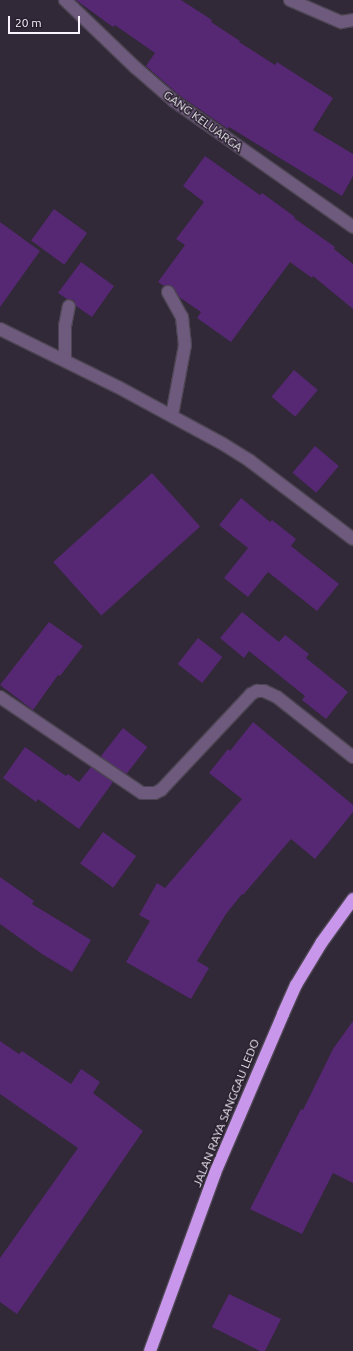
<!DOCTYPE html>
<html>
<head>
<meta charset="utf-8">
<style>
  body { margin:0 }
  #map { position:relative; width:353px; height:1351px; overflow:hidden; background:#312937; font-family:Ubuntu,sans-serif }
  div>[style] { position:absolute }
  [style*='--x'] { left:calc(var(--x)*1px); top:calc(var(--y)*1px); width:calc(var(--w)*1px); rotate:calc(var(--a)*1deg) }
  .building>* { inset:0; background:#562772; transform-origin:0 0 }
  .roads { filter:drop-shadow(1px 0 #4d4553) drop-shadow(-1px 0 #4d4553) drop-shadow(0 1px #4d4553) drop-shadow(0 -1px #4d4553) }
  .minor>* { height:12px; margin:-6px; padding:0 6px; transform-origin:6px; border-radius:6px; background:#6e5a7c }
  .highway>* { height:12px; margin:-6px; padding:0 6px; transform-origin:6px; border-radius:6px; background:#c896ea }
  span { translate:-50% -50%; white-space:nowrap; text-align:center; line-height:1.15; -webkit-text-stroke:3px #271f2d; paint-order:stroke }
  .street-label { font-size:12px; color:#f8f3fc }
  .scale { position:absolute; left:8px; top:16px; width:72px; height:18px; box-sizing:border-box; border:2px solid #f8f3fc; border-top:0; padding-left:5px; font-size:12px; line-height:14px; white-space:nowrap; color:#f8f3fc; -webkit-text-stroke:3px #271f2d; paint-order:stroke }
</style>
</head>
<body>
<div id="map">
  <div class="building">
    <div style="clip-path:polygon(76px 0,181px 0,212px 20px,211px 22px,240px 41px,239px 42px,275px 65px,277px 62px,333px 98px,313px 130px,353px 154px,353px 176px,342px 196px,229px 127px,228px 129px,179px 95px,146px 66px,155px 53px,115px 25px,113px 27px)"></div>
    <div style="clip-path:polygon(205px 156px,260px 195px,262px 193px,295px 217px,294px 218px,335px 247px,334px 249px,353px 264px,353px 309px,313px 276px,312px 278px,290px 262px,231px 342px,197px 318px,201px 312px,179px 297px,172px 286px,164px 286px,158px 282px,185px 245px,176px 239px,204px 202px,183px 186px)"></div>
    <div style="left:54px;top:209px;width:41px;height:39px;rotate:36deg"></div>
    <div style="clip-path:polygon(0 222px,40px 251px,0 307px)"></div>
    <div style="clip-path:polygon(81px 262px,114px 286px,92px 317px,76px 306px,74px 300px,67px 299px,58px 293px)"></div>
    <div style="left:294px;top:370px;width:31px;height:35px;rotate:40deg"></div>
    <div style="left:315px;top:446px;width:31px;height:35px;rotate:40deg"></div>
    <div style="left:152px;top:473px;width:72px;height:133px;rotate:48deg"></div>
    <div style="clip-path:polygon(241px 498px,270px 522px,272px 520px,296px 539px,291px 546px,339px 584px,317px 611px,268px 572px,248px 597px,224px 578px,248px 548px,219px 525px)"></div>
    <div style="clip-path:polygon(242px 612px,279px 642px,285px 635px,309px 654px,306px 658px,348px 692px,326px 719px,302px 700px,305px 696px,249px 651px,244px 658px,220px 638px)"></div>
    <div style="clip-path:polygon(49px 622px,83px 646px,60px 676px,58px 675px,33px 710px,0 685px)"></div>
    <div style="left:198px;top:638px;width:31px;height:33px;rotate:38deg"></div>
    <div style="clip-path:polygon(253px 722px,353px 805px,353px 812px,315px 859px,291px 839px,243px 895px,242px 894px,226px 914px,197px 961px,209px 968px,191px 999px,126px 962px,150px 921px,139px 915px,157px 883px,165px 888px,242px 799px,209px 773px,228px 749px,230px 751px)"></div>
    <div style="left:123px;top:728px;width:31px;height:36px;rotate:38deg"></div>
    <div style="clip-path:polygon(25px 747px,66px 776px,68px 774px,79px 782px,91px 767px,113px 782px,79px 829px,38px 799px,36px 802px,3px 778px)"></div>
    <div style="left:103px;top:832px;width:41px;height:39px;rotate:36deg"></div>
    <div style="clip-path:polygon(0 877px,34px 901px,32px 904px,91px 940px,72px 972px,42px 954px,0 924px)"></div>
    <div style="clip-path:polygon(353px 1021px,353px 1183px,333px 1173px,302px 1234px,250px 1209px,301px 1109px,303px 1110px,333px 1049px)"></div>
    <div style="clip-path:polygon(0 1041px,19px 1054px,22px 1051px,71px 1084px,81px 1069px,100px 1082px,93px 1093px,143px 1131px,17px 1314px,0 1302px,0 1258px,78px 1148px,0 1094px)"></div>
    <div style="clip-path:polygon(229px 1294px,281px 1319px,265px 1351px,260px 1351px,212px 1327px)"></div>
  </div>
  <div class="roads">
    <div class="minor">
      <div style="--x:65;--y:0;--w:98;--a:43.8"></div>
      <div style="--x:136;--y:68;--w:50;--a:41"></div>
      <div style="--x:174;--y:101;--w:219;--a:35.1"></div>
      <div style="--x:290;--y:0;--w:56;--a:23.3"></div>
      <div style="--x:341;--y:22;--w:12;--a:-9"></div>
      <div style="--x:168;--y:292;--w:29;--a:61"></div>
      <div style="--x:182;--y:317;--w:28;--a:84"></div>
      <div style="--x:185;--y:345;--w:71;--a:100.5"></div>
      <div style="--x:0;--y:329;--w:131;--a:26.2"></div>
      <div style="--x:118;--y:387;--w:119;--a:28.5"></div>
      <div style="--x:223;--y:444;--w:32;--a:32"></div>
      <div style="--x:250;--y:461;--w:129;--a:37.1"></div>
      <div style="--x:65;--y:360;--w:34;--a:-90"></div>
      <div style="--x:65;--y:326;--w:20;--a:-79"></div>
      <div style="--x:0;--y:697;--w:171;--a:34.1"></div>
      <div style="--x:142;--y:793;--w:13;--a:0"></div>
      <div style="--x:155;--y:793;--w:7;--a:-27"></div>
      <div style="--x:161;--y:790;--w:132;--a:-46.8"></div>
      <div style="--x:251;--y:694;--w:7;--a:-27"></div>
      <div style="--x:257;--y:691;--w:7;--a:0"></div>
      <div style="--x:264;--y:691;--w:14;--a:25"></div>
      <div style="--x:277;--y:697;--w:97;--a:38.3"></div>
    </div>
    <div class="highway">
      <div style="--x:150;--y:1351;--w:189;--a:-69.9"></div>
      <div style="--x:215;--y:1173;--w:173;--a:-66.8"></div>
      <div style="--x:283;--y:1014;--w:32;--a:-66"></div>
      <div style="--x:296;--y:985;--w:50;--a:-58.8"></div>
      <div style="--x:322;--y:942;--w:53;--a:-54.2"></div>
    </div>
  </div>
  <div class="street-label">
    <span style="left:203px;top:121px;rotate:36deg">GANG KELUARGA</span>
    <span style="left:226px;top:1113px;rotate:-68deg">JALAN RAYA SANGGAU LEDO</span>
  </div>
  <div class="scale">20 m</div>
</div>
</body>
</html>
